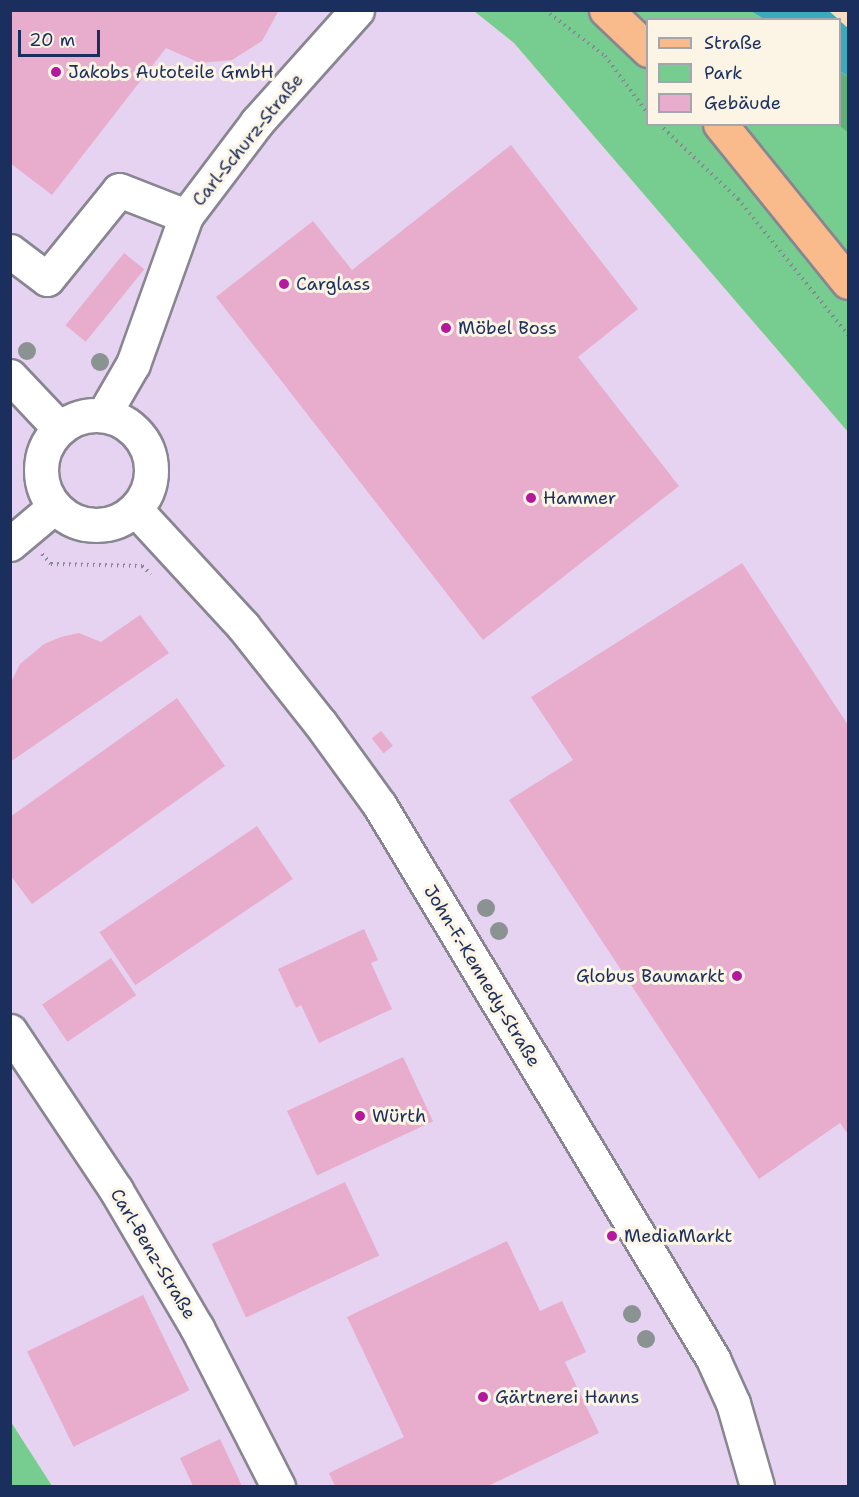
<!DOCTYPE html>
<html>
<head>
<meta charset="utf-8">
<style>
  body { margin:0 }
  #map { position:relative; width:859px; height:1497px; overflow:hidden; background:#f5ddc2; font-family:"Shantell Sans",sans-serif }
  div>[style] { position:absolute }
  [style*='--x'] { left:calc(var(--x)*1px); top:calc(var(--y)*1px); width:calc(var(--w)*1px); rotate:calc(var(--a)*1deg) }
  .built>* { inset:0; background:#e5d3f1 }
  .green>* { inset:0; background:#77cc90 }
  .forest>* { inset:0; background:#61b07a }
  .water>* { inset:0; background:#3caabb }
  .building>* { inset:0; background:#e8adcd; transform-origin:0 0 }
  .path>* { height:4px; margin-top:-2px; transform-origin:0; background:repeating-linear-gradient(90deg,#888690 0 1.5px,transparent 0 6px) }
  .roads { filter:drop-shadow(2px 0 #888690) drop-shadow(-2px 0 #888690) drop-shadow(0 2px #888690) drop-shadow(0 -2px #888690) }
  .minor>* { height:33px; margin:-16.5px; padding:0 16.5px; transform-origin:16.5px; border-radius:16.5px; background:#fff }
  .minor>.ring { margin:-16.5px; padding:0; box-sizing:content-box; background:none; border:33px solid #fff; border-radius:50% }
  .major>* { height:33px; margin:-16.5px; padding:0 16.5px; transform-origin:16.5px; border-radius:16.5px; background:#fabb8c }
  .trees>* { width:18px; height:18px; margin:-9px; border-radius:50%; background:#8a9392 }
  .dots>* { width:16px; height:16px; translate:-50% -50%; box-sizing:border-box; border:3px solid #fcf5e5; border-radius:50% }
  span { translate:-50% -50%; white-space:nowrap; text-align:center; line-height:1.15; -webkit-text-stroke:6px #fcf5e5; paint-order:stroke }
  .poi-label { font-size:18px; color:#1b2f5e }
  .left { translate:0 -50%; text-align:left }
  .right { translate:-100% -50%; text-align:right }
  .street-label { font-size:18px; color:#1b2f5e }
  .frame { position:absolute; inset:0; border:12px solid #1b2f5e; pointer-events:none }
  .legend { position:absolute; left:646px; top:18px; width:195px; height:108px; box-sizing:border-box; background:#fcf5e5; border:2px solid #a2a6af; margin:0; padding:8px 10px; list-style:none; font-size:18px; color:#1b2f5e }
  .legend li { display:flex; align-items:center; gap:12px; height:30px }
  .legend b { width:30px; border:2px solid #a2a6af }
  .scale { position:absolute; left:18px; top:30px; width:82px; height:27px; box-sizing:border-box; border:3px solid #1b2f5e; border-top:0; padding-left:8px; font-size:18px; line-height:21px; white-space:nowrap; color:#1b2f5e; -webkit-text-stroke:4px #fcf5e5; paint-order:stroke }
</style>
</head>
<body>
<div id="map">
  <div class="built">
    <div style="clip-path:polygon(11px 11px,474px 11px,514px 43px,848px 432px,848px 1486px,52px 1486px,11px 1422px)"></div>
  </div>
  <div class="green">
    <div style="clip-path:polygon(751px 10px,764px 19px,648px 20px,648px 124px,839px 124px,848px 133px,848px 432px,514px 43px,474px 11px)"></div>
    <div style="clip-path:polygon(11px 1422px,52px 1486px,11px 1486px)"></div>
  </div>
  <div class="forest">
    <div style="clip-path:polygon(840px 71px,848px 77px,848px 133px,839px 125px)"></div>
  </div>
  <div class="water">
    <div style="clip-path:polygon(751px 11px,829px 11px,838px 19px,764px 19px)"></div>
    <div style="clip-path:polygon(840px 21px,848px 28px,848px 77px,840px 71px)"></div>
  </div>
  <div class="building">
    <div style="clip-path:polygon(10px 10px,279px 10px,262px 41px,232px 60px,200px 63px,166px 48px,52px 195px,10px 163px)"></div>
    <div style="clip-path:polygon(511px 145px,638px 309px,578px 357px,679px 486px,483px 640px,216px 297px,313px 221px,352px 270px)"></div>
    <div style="left:124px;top:253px;width:26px;height:93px;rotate:39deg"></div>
    <div style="clip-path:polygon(742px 563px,848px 725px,848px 1134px,840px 1123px,759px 1179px,509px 800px,573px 760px,531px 697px)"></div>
    <div style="clip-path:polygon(140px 615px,169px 653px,10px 762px,10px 684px,20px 664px,44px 644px,61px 637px,79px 633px,101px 642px)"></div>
    <div style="clip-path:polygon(177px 698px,225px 766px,32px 904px,10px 875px,10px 817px)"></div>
    <div style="left:381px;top:731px;width:19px;height:12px;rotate:51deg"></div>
    <div style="left:257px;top:826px;width:64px;height:190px;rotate:56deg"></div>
    <div style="clip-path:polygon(364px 929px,378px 960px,371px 963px,392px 1009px,319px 1043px,301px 1005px,296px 1008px,278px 969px)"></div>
    <div style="left:111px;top:958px;width:45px;height:83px;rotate:56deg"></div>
    <div style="left:403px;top:1057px;width:71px;height:128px;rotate:65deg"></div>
    <div style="left:345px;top:1182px;width:81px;height:147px;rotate:65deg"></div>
    <div style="clip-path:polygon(507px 1241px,540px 1311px,562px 1301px,586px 1352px,565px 1362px,599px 1433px,488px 1486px,335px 1486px,329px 1473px,404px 1437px,347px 1317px)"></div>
    <div style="left:143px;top:1295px;width:106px;height:129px;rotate:64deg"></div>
    <div style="clip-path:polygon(220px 1439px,242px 1486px,193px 1486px,180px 1458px)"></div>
  </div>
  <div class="path">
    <div style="--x:545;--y:10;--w:76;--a:37.5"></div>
    <div style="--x:605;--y:56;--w:72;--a:53.4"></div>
    <div style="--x:659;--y:124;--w:109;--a:43.5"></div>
    <div style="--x:738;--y:199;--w:175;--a:51"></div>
    <div style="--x:42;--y:554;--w:13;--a:48"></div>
    <div style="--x:51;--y:564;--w:91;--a:1.3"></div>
    <div style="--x:142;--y:566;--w:12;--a:42"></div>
  </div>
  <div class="roads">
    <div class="minor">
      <div style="--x:10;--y:251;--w:46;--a:37.1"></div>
      <div style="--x:47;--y:279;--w:114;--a:-51"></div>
      <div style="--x:119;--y:190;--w:72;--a:21.2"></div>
      <div style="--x:10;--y:376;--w:71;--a:46.7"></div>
      <div style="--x:104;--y:414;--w:58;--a:-59.9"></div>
      <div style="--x:133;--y:364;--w:157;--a:-70.3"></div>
      <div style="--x:186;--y:216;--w:118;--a:-52.9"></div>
      <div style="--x:257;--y:122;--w:150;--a:-48.2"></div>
      <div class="ring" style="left:41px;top:415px;width:77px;height:77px"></div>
      <div style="--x:136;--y:510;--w:158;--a:47.3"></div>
      <div style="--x:243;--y:626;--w:124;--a:51.6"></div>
      <div style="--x:320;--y:723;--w:102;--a:54.1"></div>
      <div style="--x:380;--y:806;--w:646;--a:58.94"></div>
      <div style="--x:713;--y:1359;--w:48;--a:65.6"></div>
      <div style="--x:733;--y:1403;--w:86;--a:73.9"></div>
      <div style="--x:10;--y:544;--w:57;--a:-40.1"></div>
      <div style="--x:10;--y:1031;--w:191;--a:56.3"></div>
      <div style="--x:116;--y:1190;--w:160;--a:59.6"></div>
      <div style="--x:197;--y:1328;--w:178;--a:62.9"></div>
    </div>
    <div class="major">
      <div style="--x:606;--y:10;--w:58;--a:43.6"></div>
      <div style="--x:720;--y:124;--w:203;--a:51"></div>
    </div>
  </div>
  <div class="trees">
    <div style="left:27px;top:351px"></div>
    <div style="left:100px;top:362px"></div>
    <div style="left:486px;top:908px"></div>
    <div style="left:499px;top:931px"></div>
    <div style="left:632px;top:1314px"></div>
    <div style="left:646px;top:1339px"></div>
  </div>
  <div class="dots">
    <div style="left:56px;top:72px;background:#b5179e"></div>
    <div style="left:284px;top:284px;background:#b5179e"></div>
    <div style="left:446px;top:328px;background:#b5179e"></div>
    <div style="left:531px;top:498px;background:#b5179e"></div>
    <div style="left:737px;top:976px;background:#b5179e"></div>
    <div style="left:360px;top:1116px;background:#b5179e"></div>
    <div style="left:612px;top:1236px;background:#b5179e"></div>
    <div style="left:483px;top:1397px;background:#b5179e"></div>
  </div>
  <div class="poi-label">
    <span class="left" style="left:68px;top:72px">Jakobs Autoteile GmbH</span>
    <span class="left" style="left:296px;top:284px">Carglass</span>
    <span class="left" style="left:458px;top:328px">Möbel Boss</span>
    <span class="left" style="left:543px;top:498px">Hammer</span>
    <span class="right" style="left:725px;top:976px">Globus Baumarkt</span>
    <span class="left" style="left:372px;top:1116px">Würth</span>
    <span class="left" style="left:624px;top:1236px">MediaMarkt</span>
    <span class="left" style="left:495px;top:1397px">Gärtnerei Hanns</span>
  </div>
  <div class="street-label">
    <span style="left:248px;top:140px;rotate:-51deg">Carl-Schurz-Straße</span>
    <span style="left:482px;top:976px;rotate:59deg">John-F.-Kennedy-Straße</span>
    <span style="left:153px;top:1254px;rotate:59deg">Carl-Benz-Straße</span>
  </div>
  <div class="frame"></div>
  <ul class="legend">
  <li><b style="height:8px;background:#fabb8c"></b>Straße</li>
  <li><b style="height:16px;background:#77cc90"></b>Park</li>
  <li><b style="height:16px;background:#e8adcd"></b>Gebäude</li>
  </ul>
  <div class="scale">20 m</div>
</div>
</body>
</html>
